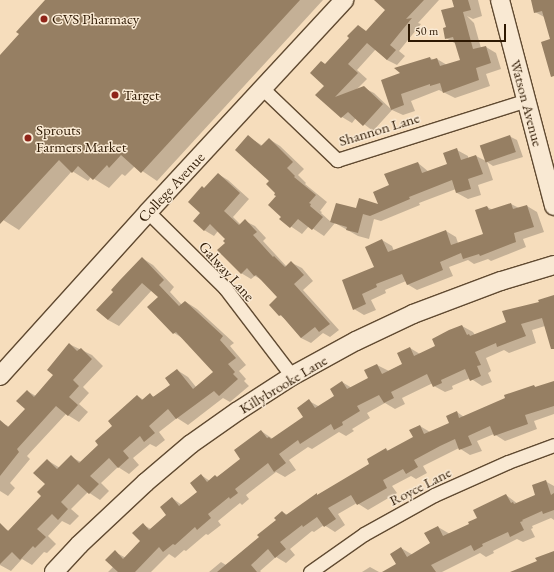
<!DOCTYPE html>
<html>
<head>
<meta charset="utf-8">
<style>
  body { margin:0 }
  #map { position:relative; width:554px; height:572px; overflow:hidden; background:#f6ddbc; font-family:"EB Garamond",serif }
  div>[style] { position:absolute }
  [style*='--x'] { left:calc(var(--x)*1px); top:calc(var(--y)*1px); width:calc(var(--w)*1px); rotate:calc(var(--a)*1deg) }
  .shadow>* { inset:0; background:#0003 }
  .building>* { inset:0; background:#967f63; transform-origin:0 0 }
  .roads { filter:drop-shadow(1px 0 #604a31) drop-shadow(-1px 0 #604a31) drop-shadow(0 1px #604a31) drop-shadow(0 -1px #604a31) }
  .street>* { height:13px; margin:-6.5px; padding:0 6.5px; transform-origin:6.5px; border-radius:6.5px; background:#f9e9d3 }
  .secondary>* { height:18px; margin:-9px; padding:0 9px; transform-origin:9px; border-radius:9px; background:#f9e9d3 }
  .dots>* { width:11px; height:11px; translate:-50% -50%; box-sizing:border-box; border:2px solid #f9e9d3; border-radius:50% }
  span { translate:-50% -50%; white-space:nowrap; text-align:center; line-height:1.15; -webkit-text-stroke:3px #f9e9d3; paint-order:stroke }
  .poi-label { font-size:15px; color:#2e1903 }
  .left { translate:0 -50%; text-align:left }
  .street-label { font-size:15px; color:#2e1903 }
  .scale { position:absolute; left:408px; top:24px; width:98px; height:18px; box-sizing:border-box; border:2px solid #2e1903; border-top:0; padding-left:5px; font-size:12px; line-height:14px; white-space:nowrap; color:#2e1903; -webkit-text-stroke:3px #f9e9d3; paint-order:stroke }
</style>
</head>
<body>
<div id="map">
  <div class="shadow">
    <div style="clip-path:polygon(46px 0,323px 0,157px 181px,135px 166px,125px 176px,122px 174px,109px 188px,91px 177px,88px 181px,72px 171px,19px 230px,0 218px,0 57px,21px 34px)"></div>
    <div style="clip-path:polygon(383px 0,439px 0,418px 23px,421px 24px,399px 51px,405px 56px,397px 65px,387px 60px,376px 49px,357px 70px,367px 79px,356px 90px,364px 88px,374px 93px,392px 110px,373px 131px,356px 118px,352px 123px,342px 117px,317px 95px,325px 86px,322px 62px,326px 65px,367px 31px,386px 10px)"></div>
    <div style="clip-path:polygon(458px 0,478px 0,482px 16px,473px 19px,467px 16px,474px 23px,481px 48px,486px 47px,496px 53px,501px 69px,486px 74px,490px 86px,455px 98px,439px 90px,411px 101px,415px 111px,403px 115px,392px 110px,382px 81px,402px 74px,430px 58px,434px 60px,437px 59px,447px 65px,461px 61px,456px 44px,446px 38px,447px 28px)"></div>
    <div style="clip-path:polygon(536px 0,554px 0,554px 75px,551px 40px,546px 18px,535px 12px)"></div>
    <div style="clip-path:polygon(509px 136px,517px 140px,523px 157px,493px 166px,487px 162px,493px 180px,478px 185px,481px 195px,468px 199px,457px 193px,456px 189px,419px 203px,420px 205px,381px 221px,374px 219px,369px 239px,358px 236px,335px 223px,324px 236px,309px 226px,302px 234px,280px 219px,282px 216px,277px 193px,248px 137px,263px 146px,269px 139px,280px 146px,304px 169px,298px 175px,306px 183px,305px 184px,327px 202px,320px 211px,322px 212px,321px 213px,331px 222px,357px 209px,380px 205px,390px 186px,418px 163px,429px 172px,448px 165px,457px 150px,468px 156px,468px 159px,476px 156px,486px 161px)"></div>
    <div style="clip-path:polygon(218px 174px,228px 180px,249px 199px,233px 217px,241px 225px,245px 221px,255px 226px,266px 238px,263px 241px,287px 267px,292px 263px,302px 268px,313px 281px,303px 290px,339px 330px,330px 337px,323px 333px,311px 343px,301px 338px,285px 319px,280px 315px,279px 297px,264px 281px,255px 276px,251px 279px,241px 273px,226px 239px,218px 231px,214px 236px,204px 230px,201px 213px,204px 189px)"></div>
    <div style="clip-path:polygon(511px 204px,519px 208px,527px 206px,537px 212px,544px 232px,523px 239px,526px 247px,491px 261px,488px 259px,474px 264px,468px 260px,449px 267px,453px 276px,417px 290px,407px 284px,406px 281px,385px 290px,386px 293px,371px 300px,376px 310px,364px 315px,354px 309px,375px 267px,382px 240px,392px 246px,394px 251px,446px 231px,456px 237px,458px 243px,484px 235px,476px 210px,487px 207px,493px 210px)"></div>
    <div style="clip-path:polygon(142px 258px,153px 265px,174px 287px,170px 292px,182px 305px,186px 302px,197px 309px,234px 343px,230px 346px,246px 365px,239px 371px,246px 379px,244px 381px,249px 386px,230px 402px,223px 398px,188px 425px,177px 418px,159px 432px,165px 440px,156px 447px,150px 444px,133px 458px,139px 465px,129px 474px,118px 467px,101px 483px,109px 491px,100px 500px,88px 492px,71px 509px,79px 516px,70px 525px,62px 521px,48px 536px,56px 544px,47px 553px,44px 552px,32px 565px,22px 559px,11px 571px,0 565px,0 527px,9px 531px,43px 496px,46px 484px,47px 460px,60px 468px,71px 457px,81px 462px,99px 445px,137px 396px,144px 400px,150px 395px,155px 397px,171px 385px,177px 370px,188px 377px,196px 387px,214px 372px,184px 339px,174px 333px,159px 297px,152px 290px,119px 326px,108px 320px)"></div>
    <div style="clip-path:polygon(554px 297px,554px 345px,545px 326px,532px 330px,536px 343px,509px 353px,504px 350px,486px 358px,491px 371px,488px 373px,492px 382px,482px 386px,470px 378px,452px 386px,453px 389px,445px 392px,434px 386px,433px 383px,402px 398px,405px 404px,395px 409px,385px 403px,367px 413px,370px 418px,352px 429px,354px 431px,346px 436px,339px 432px,312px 449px,308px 447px,289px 460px,296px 470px,285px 477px,276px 472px,246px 495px,249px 499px,242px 505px,240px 503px,218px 521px,221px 525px,208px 535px,206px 534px,186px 551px,184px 550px,175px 558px,169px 554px,151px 572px,108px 572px,113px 567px,115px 552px,126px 558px,141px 541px,143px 525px,151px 529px,168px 515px,172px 498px,182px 505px,198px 492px,201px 475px,210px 481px,217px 477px,242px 459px,261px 431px,273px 439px,304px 417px,309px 401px,320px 407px,336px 397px,342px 382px,352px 388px,370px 378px,377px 365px,389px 371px,403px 364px,410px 348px,420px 354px,436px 347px,462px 326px,473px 332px,475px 335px,507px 323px,540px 302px)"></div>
    <div style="clip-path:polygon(69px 344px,92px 355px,103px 366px,83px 387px,89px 393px,79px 404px,88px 412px,79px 422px,66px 414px,27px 456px,30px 459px,10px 483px,15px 488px,8px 496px,0 491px,0 422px,10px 427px,26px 409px,27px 391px,36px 396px,54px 375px)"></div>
    <div style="clip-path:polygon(554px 382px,554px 414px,534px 421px,537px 429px,505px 441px,494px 434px,477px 441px,482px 451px,470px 455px,459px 448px,423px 466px,427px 473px,416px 479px,411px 476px,392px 486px,397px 493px,368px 510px,357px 503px,338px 514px,345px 525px,335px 532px,324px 525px,314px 532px,312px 531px,290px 549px,295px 555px,286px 563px,276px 557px,260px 571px,261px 572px,209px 572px,221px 562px,226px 565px,260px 537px,277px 520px,282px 512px,288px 515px,317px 495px,318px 495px,371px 464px,386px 449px,389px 451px,414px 438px,420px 426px,430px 432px,450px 424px,457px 412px,464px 417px,534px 386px,537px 388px)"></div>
    <div style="clip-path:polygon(545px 481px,554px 486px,554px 520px,551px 518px,532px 526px,533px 528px,531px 529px,535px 537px,523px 542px,517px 539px,493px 551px,494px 553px,486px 557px,480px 553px,442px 572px,384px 572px,397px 564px,401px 548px,413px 555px,431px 544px,438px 527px,450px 534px,471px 524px,506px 495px,518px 504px,536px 495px)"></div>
    <div style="clip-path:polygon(370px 567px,379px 572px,362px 572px)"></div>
  </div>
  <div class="building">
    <div style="clip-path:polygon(45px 0,300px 0,141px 173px,121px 155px,109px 168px,107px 165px,93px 180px,78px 166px,72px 173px,59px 160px,0 224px,0 55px,19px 34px,16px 32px)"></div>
    <div style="clip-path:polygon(374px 0,424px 0,406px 19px,412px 18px,390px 45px,396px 50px,387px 60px,367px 43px,348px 64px,358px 73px,335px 97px,364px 86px,383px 104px,363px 126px,348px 112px,341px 118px,315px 95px,324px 86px,310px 73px,321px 61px,325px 64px,349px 38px,347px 36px,358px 25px,366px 31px,385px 10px)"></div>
    <div style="clip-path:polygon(452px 0,468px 0,471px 10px,463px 12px,473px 49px,486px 46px,491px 63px,476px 68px,479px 80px,443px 93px,440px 83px,430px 86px,430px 84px,401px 94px,404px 105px,391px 110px,381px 80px,400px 73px,394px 68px,430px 57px,431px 60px,437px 58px,440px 66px,460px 60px,453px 37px,445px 39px,443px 28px,446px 27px,441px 10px,454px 7px)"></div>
    <div style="clip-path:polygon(531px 0,554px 0,554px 76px,551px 77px,541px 42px,550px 39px,542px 11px,534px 13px)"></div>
    <div style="clip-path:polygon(248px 135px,261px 146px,269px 138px,293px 162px,287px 168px,295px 176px,294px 177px,316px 195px,309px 203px,311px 204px,310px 206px,323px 217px,312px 230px,298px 219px,290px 228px,279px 219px,281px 217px,268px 205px,276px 196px,274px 195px,275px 193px,266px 184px,269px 181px,235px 150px)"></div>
    <div style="left:510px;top:135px;width:18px;height:32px;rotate:71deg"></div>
    <div style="clip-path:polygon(457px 148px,461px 160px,476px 155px,483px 174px,468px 179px,471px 189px,456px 193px,452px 180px,409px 197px,410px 199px,370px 216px,363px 214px,358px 233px,346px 230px,347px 227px,330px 222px,336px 203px,356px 208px,359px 198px,378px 204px,373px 192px,389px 185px,384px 174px,418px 162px,422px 173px,447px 164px,443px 153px)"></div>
    <div style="clip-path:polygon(218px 173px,240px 193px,224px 211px,239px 225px,245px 219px,257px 232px,253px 235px,273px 257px,274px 256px,285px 267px,291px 261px,304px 275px,294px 284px,330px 324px,319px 332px,315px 327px,301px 338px,281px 315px,279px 316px,269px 305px,277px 297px,261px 280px,256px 275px,254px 276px,247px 268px,241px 274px,217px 250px,225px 243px,223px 241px,225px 239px,210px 224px,204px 231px,193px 221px,200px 213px,188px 202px,202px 186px,204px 188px)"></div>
    <div style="clip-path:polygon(511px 203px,513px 209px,527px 205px,534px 227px,514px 233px,516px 242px,480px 256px,479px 254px,463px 259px,461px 253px,440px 262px,443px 270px,407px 285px,402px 274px,376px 284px,377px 287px,362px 294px,366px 304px,353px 310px,342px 280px,374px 267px,365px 247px,382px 239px,388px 252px,446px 230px,451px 245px,483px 234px,475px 210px,487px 206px,489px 210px)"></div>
    <div style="clip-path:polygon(142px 257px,164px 280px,159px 285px,179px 306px,185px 301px,223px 336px,220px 340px,236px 358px,228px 364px,235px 372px,233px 374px,238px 379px,219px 396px,214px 391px,176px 419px,168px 409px,149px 426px,155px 433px,144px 442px,140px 436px,123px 451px,129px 458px,118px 468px,109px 458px,90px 476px,99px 484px,89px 494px,78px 484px,61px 502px,68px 509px,58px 520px,52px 514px,37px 529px,46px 537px,35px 548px,33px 546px,20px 560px,12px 552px,0 564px,0 523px,8px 531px,41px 496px,37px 492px,45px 484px,33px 473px,47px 459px,57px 469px,71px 455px,79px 463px,98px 445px,95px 441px,112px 426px,108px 421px,137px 395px,142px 400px,150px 393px,153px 397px,170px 385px,165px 378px,177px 369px,193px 389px,213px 372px,176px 332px,173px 334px,147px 307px,158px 297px,142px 283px,108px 320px,96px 310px,113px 292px,111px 290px,120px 280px)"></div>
    <div style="clip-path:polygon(554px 295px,554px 349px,551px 349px,542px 318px,521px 324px,526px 336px,497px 347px,496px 343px,475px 352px,481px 365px,477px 366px,481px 376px,470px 381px,465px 369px,441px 380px,442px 383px,433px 387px,427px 374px,391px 392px,394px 398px,384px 403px,379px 395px,357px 406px,360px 411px,342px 422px,343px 425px,334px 430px,331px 424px,300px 444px,298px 440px,279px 454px,286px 463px,274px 472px,268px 463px,235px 489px,238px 493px,230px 499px,229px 497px,208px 514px,211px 518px,197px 530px,195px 527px,175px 545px,173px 544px,163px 552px,159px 547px,135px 572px,118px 572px,105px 560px,115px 550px,123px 559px,140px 541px,132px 533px,143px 523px,149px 530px,166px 515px,160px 507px,172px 497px,179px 506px,197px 492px,190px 483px,201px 474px,207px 482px,215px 475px,217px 477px,240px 459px,234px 450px,261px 430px,267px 438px,269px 437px,271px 439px,303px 417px,297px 408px,309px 399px,315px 408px,334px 396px,330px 389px,342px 381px,347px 389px,368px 378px,364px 370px,377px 364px,382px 374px,402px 364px,397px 353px,410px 347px,414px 356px,435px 346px,432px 339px,449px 330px,462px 325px,467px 335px,469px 334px,470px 336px,506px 322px,502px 311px,539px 302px,538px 300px)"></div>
    <div style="clip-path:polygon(69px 343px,77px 351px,81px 348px,92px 359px,73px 380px,79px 386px,69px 397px,78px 405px,68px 416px,56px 406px,17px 449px,19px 452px,0 476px,0 420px,8px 427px,25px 409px,16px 401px,27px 390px,34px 397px,53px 375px,47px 370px)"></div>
    <div style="clip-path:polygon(554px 381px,554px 406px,525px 415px,528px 424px,494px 436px,490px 426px,468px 436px,472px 445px,459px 450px,455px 439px,440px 446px,414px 460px,418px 467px,406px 474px,403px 469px,383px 480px,387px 488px,357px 505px,351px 495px,328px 508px,336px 519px,324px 527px,317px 517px,303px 527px,302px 525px,280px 542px,286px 549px,275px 558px,268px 549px,251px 565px,257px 572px,217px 572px,259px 537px,257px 535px,276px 520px,274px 518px,282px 511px,286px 515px,317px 493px,317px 495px,369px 464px,367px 459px,386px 448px,387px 451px,413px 437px,409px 430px,420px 425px,424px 434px,449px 423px,446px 416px,457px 411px,459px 418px,505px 398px,504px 395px,534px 385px,535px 387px)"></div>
    <div style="clip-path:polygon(546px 480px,551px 495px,554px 493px,554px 510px,543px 514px,542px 511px,522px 520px,523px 521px,520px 522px,524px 530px,510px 537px,508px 532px,482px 544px,483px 546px,474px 551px,471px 545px,431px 565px,436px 572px,382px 572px,396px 564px,390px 554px,401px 547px,407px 557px,430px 543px,424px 533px,438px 526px,443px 536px,469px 524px,468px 522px,477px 518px,473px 510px,506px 494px,511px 503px,513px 502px,514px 504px,535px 495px,532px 485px)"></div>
    <div style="clip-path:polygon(554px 551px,554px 572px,510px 572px,537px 561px,535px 558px)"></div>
  </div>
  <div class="roads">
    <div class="street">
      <div style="--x:263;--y:89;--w:103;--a:43.8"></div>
      <div style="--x:337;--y:160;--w:199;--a:-17.5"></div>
      <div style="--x:148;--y:212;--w:108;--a:44.6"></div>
      <div style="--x:225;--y:288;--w:111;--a:52.7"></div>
      <div style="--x:310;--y:572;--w:66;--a:-35.1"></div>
      <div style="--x:364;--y:534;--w:80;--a:-29.1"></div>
      <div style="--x:434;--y:495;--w:81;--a:-24"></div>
      <div style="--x:508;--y:462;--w:49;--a:-20.3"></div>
    </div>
    <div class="secondary">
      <div style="--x:500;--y:0;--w:213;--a:75.3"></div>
      <div style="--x:0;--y:376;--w:221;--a:-47.9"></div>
      <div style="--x:148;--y:212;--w:289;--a:-47.2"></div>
      <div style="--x:54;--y:572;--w:37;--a:-47"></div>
      <div style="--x:79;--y:545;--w:91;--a:-43.2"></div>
      <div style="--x:145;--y:483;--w:60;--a:-40.3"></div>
      <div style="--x:191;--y:444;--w:57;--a:-35.1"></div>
      <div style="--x:238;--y:411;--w:64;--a:-32.9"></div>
      <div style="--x:292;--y:376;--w:73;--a:-28.7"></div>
      <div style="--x:356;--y:341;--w:63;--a:-25.3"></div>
      <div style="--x:413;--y:314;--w:94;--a:-20.6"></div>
      <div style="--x:501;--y:281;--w:55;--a:-16.8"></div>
    </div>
  </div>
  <div class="dots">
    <div style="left:44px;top:19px;background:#8f2418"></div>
    <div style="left:115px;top:95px;background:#8f2418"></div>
    <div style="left:28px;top:138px;background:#8f2418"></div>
  </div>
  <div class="poi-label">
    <span class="left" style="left:52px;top:19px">CVS Pharmacy</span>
    <span class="left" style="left:123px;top:95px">Target</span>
    <span class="left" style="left:36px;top:138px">Sprouts<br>Farmers Market</span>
  </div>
  <div class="street-label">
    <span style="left:527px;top:103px;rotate:75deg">Watson Avenue</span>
    <span style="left:379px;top:129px;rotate:-17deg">Shannon Lane</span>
    <span style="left:171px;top:187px;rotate:-47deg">College Avenue</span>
    <span style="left:227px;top:271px;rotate:48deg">Galway Lane</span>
    <span style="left:283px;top:384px;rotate:-31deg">Killybrooke Lane</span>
    <span style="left:420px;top:486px;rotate:-27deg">Royce Lane</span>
  </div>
  <div class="scale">50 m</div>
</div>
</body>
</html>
